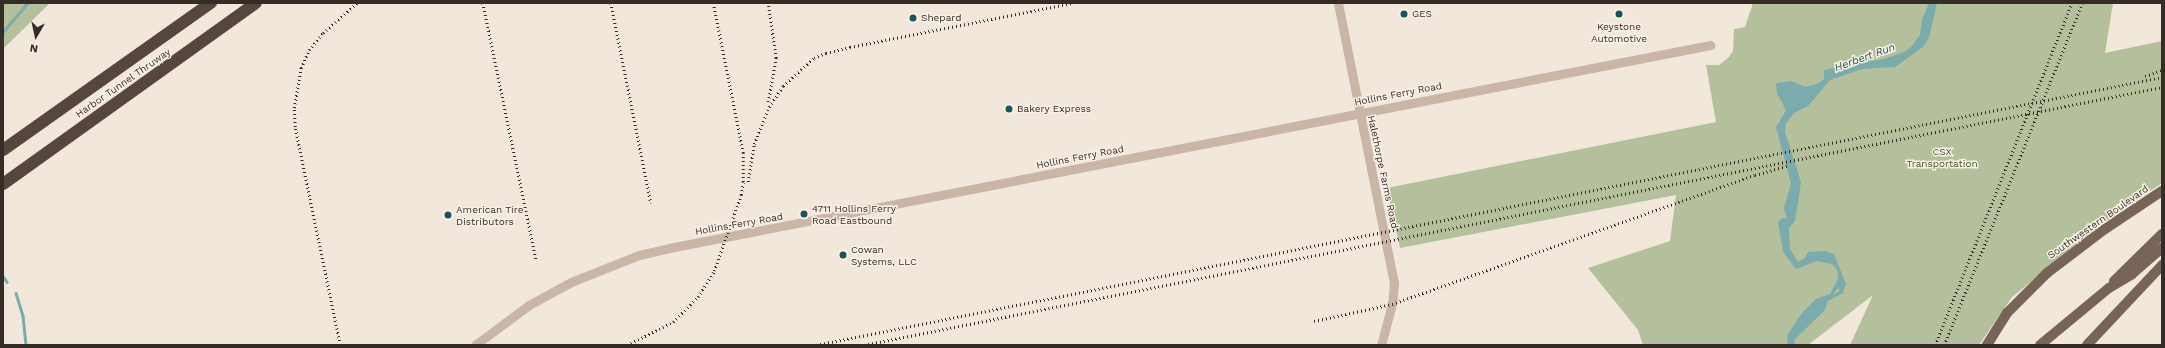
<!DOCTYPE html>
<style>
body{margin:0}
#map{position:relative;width:2165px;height:348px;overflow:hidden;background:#f1e7da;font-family:"Work Sans",sans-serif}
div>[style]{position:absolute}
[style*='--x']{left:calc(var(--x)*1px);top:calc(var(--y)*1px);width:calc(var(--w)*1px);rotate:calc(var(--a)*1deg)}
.green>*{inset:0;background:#b3c09b}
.water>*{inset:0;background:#7aacae}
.stream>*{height:2.5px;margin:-1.25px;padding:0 1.25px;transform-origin:1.25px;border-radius:1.25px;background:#7aacae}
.minor>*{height:9px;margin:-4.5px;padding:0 4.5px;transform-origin:4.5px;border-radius:4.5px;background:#c9b6a7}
.major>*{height:10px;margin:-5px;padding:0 5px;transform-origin:5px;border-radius:5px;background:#776358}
.highway>*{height:12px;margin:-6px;padding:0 6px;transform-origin:6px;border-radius:6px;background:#56463e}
.rail>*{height:2.5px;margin-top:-1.25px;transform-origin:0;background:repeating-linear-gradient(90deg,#352c27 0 1px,transparent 0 4px)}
.dots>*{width:11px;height:11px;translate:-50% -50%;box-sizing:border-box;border:2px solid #f9f1e7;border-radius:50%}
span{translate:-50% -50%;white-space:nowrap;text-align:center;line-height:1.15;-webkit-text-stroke:3px #f9f1e7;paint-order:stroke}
.poi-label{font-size:10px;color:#352c27}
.left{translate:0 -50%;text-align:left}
.street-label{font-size:10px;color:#352c27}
.park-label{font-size:10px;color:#45532b}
.water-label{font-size:11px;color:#1d5256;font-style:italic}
.frame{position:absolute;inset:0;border:4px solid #352c27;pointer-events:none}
.north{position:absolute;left:16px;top:16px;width:40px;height:40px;-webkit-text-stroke:3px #f9f1e7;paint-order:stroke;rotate:189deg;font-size:11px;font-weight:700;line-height:16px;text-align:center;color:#352c27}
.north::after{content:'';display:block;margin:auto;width:14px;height:18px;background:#352c27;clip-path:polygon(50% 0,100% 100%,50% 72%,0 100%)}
</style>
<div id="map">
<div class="green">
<div style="clip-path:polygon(3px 3px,50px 3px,3px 49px)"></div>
<div style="clip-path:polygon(1753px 3px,2113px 3px,2105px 53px,2162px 41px,2162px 183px,2111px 217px,2012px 297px,1979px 345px,1850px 345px,1873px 295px,1808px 345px,1643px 345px,1638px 330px,1588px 268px,1670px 241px,1676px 195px,1400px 248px,1387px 188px,1716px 122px,1706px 65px,1719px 65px,1729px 57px,1733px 51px,1734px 29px,1745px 27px)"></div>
</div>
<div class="water">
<div style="clip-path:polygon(1929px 3px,1937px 3px,1929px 38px,1923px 47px,1895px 67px,1862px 69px,1830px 80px,1808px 106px,1794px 113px,1786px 123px,1785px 132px,1801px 182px,1795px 221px,1789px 228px,1790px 249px,1798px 262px,1805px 258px,1808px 252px,1824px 251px,1834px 254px,1846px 284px,1842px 295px,1839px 287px,1828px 300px,1825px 310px,1795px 339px,1794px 345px,1787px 345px,1788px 334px,1802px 313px,1816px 299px,1830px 294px,1838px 279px,1837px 270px,1832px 264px,1817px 261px,1796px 269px,1783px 252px,1778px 222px,1782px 218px,1787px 219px,1784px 208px,1791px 183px,1776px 127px,1786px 110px,1777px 93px,1776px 83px,1791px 81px,1808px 88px,1815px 86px,1824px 79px,1824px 70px,1899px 56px,1919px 41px,1922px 20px)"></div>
</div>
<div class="stream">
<div style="--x:3;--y:32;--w:38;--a:-50"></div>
<div style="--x:1913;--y:46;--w:14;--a:-54"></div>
<div style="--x:1882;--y:61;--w:23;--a:-20"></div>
<div style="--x:1806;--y:88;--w:15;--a:-16"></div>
<div style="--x:3;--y:276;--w:7;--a:56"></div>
<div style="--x:16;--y:293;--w:24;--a:73"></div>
<div style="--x:23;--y:316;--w:29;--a:84"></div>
<div style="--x:1827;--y:299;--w:15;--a:-28"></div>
<div style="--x:1840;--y:292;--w:5;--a:-90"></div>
</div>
<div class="minor">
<div style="--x:1338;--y:3;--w:286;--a:78.7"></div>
<div style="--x:1394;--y:283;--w:21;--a:95"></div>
<div style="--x:1392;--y:304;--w:42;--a:105"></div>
<div style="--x:475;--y:345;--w:67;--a:-36.5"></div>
<div style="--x:529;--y:305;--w:48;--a:-28.7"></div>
<div style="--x:571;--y:282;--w:73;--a:-21.7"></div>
<div style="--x:639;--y:255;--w:31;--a:-13"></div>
<div style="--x:669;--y:248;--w:1061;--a:-11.03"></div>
</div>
<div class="major">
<div style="--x:2114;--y:281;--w:67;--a:-44.4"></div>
<div style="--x:1987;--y:345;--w:38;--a:-58"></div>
<div style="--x:2007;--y:313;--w:57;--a:-45"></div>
<div style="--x:2047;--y:273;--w:73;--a:-37.2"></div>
<div style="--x:2105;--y:229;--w:69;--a:-33.7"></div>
<div style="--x:2040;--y:345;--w:89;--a:-39.6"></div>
<div style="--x:2109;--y:288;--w:27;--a:-31"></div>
<div style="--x:2132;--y:274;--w:40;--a:-41"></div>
<div style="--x:2087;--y:345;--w:110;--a:-46.8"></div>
</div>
<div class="highway">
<div style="--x:3;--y:150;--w:255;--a:-35.3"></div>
<div style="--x:3;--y:184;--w:311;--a:-35.6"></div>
</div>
<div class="rail">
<div style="--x:483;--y:3;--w:262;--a:78.3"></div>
<div style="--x:611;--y:3;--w:204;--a:78.7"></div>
<div style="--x:2145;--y:76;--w:18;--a:-19"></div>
<div style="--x:768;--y:102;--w:45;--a:-79.7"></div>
<div style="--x:776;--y:58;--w:56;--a:-98.3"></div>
<div style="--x:748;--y:182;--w:38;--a:-81"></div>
<div style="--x:754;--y:144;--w:40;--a:-68"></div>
<div style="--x:769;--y:107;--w:25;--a:-56"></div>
<div style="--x:783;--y:86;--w:42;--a:-42.1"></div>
<div style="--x:814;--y:58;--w:13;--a:-23"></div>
<div style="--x:826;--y:53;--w:25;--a:-14"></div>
<div style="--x:850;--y:47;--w:226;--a:-11.2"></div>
<div style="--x:1314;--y:321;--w:80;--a:-12.3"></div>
<div style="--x:1392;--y:304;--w:385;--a:-19.6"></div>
<div style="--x:1755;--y:175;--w:33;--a:-16"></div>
<div style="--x:340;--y:345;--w:223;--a:-101.7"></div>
<div style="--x:295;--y:127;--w:19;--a:-93"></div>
<div style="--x:294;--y:108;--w:41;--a:-80.1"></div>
<div style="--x:301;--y:68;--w:20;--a:-66"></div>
<div style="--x:309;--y:50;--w:22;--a:-51"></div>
<div style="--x:323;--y:33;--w:45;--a:-41.4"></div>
<div style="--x:627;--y:345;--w:51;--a:-26.6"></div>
<div style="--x:673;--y:322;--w:35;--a:-45"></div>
<div style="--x:698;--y:297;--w:31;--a:-58"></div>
<div style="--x:714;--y:271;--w:81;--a:-70.4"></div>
<div style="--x:741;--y:195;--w:13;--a:-81"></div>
<div style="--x:743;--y:182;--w:29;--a:-90"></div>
<div style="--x:743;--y:153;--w:153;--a:-101.3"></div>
<div style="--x:816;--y:345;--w:1372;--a:-11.26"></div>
<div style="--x:864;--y:345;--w:1323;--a:-11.24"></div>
<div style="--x:1935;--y:345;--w:368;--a:-68.2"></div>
<div style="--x:1944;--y:345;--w:369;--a:-68"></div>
</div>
<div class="dots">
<div style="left:1404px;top:14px;background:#1d5256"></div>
<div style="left:1619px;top:14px;background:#1d5256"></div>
<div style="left:913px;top:18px;background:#1d5256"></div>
<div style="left:1009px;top:109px;background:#1d5256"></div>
<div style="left:804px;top:214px;background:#1d5256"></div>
<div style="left:448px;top:215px;background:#1d5256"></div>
<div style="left:843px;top:255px;background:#1d5256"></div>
</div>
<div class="poi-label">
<span class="left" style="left:1412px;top:14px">GES</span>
<span class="left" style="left:921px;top:18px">Shepard</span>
<span style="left:1619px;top:32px">Keystone<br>Automotive</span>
<span class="left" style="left:1017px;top:109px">Bakery Express</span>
<span class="left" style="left:812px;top:214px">4711 Hollins Ferry<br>Road Eastbound</span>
<span class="left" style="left:456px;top:215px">American Tire<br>Distributors</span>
<span class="left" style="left:851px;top:255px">Cowan<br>Systems, LLC</span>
</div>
<div class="street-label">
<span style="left:123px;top:83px;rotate:-35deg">Harbor Tunnel Thruway</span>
<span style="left:1398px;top:94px;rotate:-11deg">Hollins Ferry Road</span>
<span style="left:1080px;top:157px;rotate:-11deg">Hollins Ferry Road</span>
<span style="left:1383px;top:172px;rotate:78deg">Halethorpe Farms Road</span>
<span style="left:2098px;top:222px;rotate:-35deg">Southwestern Boulevard</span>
<span style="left:739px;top:224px;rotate:-10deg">Hollins Ferry Road</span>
</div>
<div class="park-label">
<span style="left:1942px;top:157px">CSX<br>Transportation</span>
</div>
<div class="water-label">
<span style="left:1865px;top:58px;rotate:-20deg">Herbert Run</span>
</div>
<div class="frame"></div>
<div class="north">N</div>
</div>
